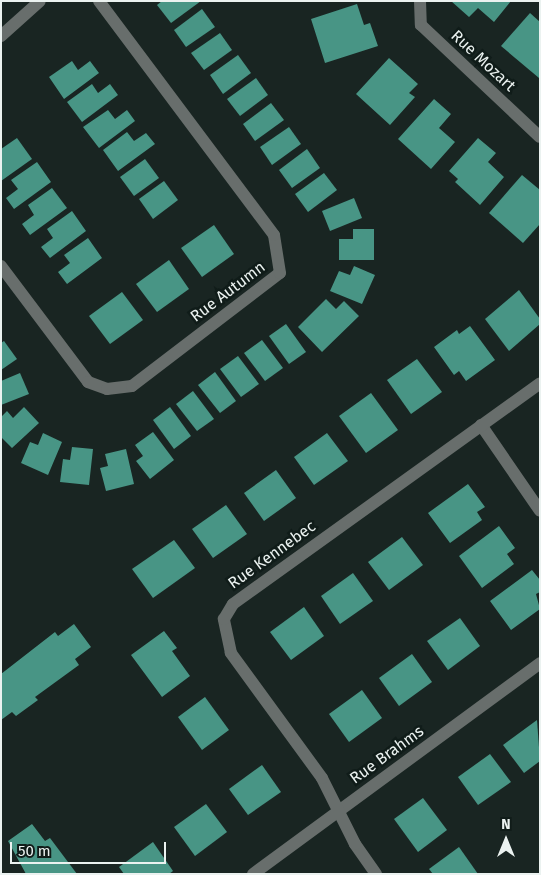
<!DOCTYPE html>
<style>
body{margin:0}
#map{position:relative;width:541px;height:875px;overflow:hidden;background:#192522;font-family:"Fira Sans",sans-serif}
div>[style]{position:absolute}
[style*='--x']{left:calc(var(--x)*1px);top:calc(var(--y)*1px);width:calc(var(--w)*1px);rotate:calc(var(--a)*1deg)}
.building>*{inset:0;background:#489585}
.minor>*{height:12px;margin:-6px;padding:0 6px;transform-origin:6px;border-radius:6px;background:#686e6c}
.tertiary>*{height:12px;margin:-6px;padding:0 6px;transform-origin:6px;border-radius:6px;background:#686e6c}
span{translate:-50% -50%;white-space:nowrap;text-align:center;line-height:1.15;-webkit-text-stroke:5px #101c19;paint-order:stroke}
.street-label{font-size:16px;color:#ebf2f0}
.frame{position:absolute;inset:0;border:2px solid #ebf2f0;pointer-events:none}
.north{position:absolute;left:481px;top:815px;width:50px;height:50px;-webkit-text-stroke:4px #101c19;paint-order:stroke;rotate:0deg;font-size:14px;font-weight:700;line-height:20px;text-align:center;color:#ebf2f0}
.north::after{content:'';display:block;margin:auto;width:18px;height:22px;background:#ebf2f0;clip-path:polygon(50% 0,100% 100%,50% 72%,0 100%)}
.scale{position:absolute;left:10px;top:842px;width:156px;height:22px;box-sizing:border-box;border:2px solid #ebf2f0;border-top:0;padding-left:6px;font-size:15px;line-height:18px;white-space:nowrap;color:#ebf2f0;-webkit-text-stroke:4px #101c19;paint-order:stroke}
</style>
<div id="map">
<div class="building">
<div style="clip-path:polygon(162px 1px,201px 1px,171px 23px,157px 5px)"></div>
<div style="clip-path:polygon(451px 1px,511px 1px,494px 22px,478px 8px,469px 17px)"></div>
<div style="clip-path:polygon(357px 4px,364px 25px,370px 23px,378px 46px,325px 63px,311px 19px)"></div>
<div style="clip-path:polygon(202px 9px,215px 27px,186px 47px,174px 30px)"></div>
<div style="clip-path:polygon(530px 13px,540px 22px,539px 78px,501px 46px)"></div>
<div style="clip-path:polygon(220px 33px,232px 50px,204px 70px,191px 53px)"></div>
<div style="clip-path:polygon(238px 55px,251px 73px,223px 94px,210px 75px)"></div>
<div style="clip-path:polygon(389px 58px,418px 84px,409px 93px,415px 97px,390px 125px,356px 94px)"></div>
<div style="clip-path:polygon(72px 61px,78px 70px,90px 61px,99px 73px,64px 99px,49px 77px)"></div>
<div style="clip-path:polygon(256px 78px,268px 95px,240px 116px,227px 99px)"></div>
<div style="clip-path:polygon(92px 84px,98px 93px,110px 84px,118px 95px,82px 122px,67px 102px)"></div>
<div style="clip-path:polygon(434px 99px,451px 114px,439px 128px,455px 142px,431px 169px,398px 139px)"></div>
<div style="clip-path:polygon(271px 103px,284px 120px,255px 141px,243px 124px)"></div>
<div style="clip-path:polygon(108px 110px,115px 119px,127px 110px,135px 121px,99px 148px,83px 127px)"></div>
<div style="clip-path:polygon(289px 127px,301px 144px,272px 165px,260px 147px)"></div>
<div style="clip-path:polygon(127px 132px,134px 141px,146px 133px,155px 144px,118px 171px,103px 150px)"></div>
<div style="clip-path:polygon(17px 138px,32px 159px,1px 181px,1px 149px)"></div>
<div style="clip-path:polygon(478px 138px,496px 153px,488px 162px,504px 177px,480px 205px,455px 182px,458px 179px,449px 171px)"></div>
<div style="clip-path:polygon(307px 149px,320px 168px,292px 188px,279px 170px)"></div>
<div style="clip-path:polygon(145px 159px,159px 178px,134px 196px,120px 177px)"></div>
<div style="clip-path:polygon(37px 162px,51px 182px,14px 209px,6px 198px,18px 189px,11px 180px)"></div>
<div style="clip-path:polygon(324px 173px,337px 190px,308px 212px,295px 194px)"></div>
<div style="clip-path:polygon(522px 175px,540px 190px,540px 224px,523px 243px,489px 213px)"></div>
<div style="clip-path:polygon(164px 181px,178px 200px,153px 219px,139px 199px)"></div>
<div style="clip-path:polygon(52px 188px,67px 208px,30px 235px,22px 224px,34px 215px,28px 205px)"></div>
<div style="clip-path:polygon(354px 198px,362px 218px,330px 231px,322px 211px)"></div>
<div style="clip-path:polygon(72px 211px,86px 231px,50px 258px,41px 247px,53px 238px,47px 229px)"></div>
<div style="clip-path:polygon(214px 225px,234px 254px,202px 277px,181px 248px)"></div>
<div style="clip-path:polygon(353px 229px,374px 229px,374px 260px,339px 260px,339px 239px,353px 239px)"></div>
<div style="clip-path:polygon(88px 238px,102px 258px,67px 284px,58px 272px,70px 263px,64px 255px)"></div>
<div style="clip-path:polygon(169px 260px,189px 289px,157px 312px,136px 284px)"></div>
<div style="clip-path:polygon(354px 266px,375px 275px,362px 304px,330px 291px,339px 271px,350px 275px)"></div>
<div style="clip-path:polygon(519px 290px,540px 319px,540px 324px,509px 351px,485px 319px)"></div>
<div style="clip-path:polygon(122px 292px,143px 320px,110px 344px,89px 316px)"></div>
<div style="clip-path:polygon(326px 299px,336px 309px,344px 301px,359px 316px,322px 352px,298px 327px)"></div>
<div style="clip-path:polygon(286px 324px,306px 352px,289px 364px,269px 336px)"></div>
<div style="clip-path:polygon(470px 326px,495px 360px,466px 381px,459px 371px,454px 375px,434px 347px,457px 330px,459px 334px)"></div>
<div style="clip-path:polygon(262px 340px,283px 368px,265px 381px,244px 353px)"></div>
<div style="clip-path:polygon(4px 341px,17px 359px,1px 370px,1px 343px)"></div>
<div style="clip-path:polygon(238px 356px,259px 384px,241px 397px,220px 369px)"></div>
<div style="clip-path:polygon(417px 359px,442px 392px,411px 414px,387px 380px)"></div>
<div style="clip-path:polygon(215px 372px,236px 401px,220px 413px,198px 385px)"></div>
<div style="clip-path:polygon(20px 373px,29px 394px,1px 405px,1px 381px)"></div>
<div style="clip-path:polygon(193px 391px,214px 419px,197px 431px,176px 404px)"></div>
<div style="clip-path:polygon(371px 393px,398px 430px,366px 453px,339px 416px)"></div>
<div style="clip-path:polygon(24px 407px,39px 423px,12px 448px,1px 437px,1px 417px,7px 411px,13px 418px)"></div>
<div style="clip-path:polygon(170px 407px,191px 436px,174px 449px,153px 420px)"></div>
<div style="clip-path:polygon(153px 432px,174px 460px,150px 479px,136px 461px,143px 456px,135px 445px)"></div>
<div style="clip-path:polygon(43px 433px,62px 442px,48px 475px,21px 463px,30px 442px,38px 445px)"></div>
<div style="clip-path:polygon(327px 433px,348px 461px,314px 485px,294px 457px)"></div>
<div style="clip-path:polygon(72px 447px,93px 449px,89px 485px,60px 482px,63px 459px,70px 460px)"></div>
<div style="clip-path:polygon(126px 449px,134px 484px,106px 491px,100px 468px,108px 466px,105px 454px)"></div>
<div style="clip-path:polygon(276px 470px,296px 498px,264px 521px,244px 493px)"></div>
<div style="clip-path:polygon(468px 484px,485px 507px,477px 512px,482px 520px,450px 543px,428px 513px)"></div>
<div style="clip-path:polygon(226px 505px,247px 534px,213px 558px,192px 529px)"></div>
<div style="clip-path:polygon(499px 526px,515px 548px,507px 554px,514px 564px,482px 588px,459px 556px)"></div>
<div style="clip-path:polygon(402px 537px,423px 565px,389px 590px,368px 562px)"></div>
<div style="clip-path:polygon(174px 540px,195px 568px,153px 598px,132px 569px)"></div>
<div style="clip-path:polygon(532px 570px,540px 580px,540px 592px,536px 594px,540px 609px,511px 630px,490px 601px)"></div>
<div style="clip-path:polygon(353px 573px,373px 601px,340px 624px,321px 596px)"></div>
<div style="clip-path:polygon(304px 607px,324px 636px,291px 660px,270px 632px)"></div>
<div style="clip-path:polygon(460px 618px,480px 646px,448px 670px,427px 641px)"></div>
<div style="clip-path:polygon(74px 624px,91px 647px,75px 659px,79px 665px,35px 697px,38px 700px,16px 716px,12px 712px,1px 720px,1px 674px,55px 632px,58px 636px)"></div>
<div style="clip-path:polygon(164px 631px,177px 648px,172px 651px,190px 676px,162px 697px,131px 655px)"></div>
<div style="clip-path:polygon(412px 654px,432px 682px,399px 706px,379px 678px)"></div>
<div style="clip-path:polygon(362px 690px,382px 718px,349px 742px,329px 714px)"></div>
<div style="clip-path:polygon(205px 697px,229px 730px,202px 750px,178px 717px)"></div>
<div style="clip-path:polygon(537px 720px,540px 761px,524px 773px,503px 745px)"></div>
<div style="clip-path:polygon(490px 754px,511px 782px,478px 805px,458px 777px)"></div>
<div style="clip-path:polygon(262px 765px,281px 792px,248px 815px,229px 789px)"></div>
<div style="clip-path:polygon(423px 798px,447px 830px,418px 852px,394px 819px)"></div>
<div style="clip-path:polygon(206px 804px,227px 832px,195px 856px,174px 827px)"></div>
<div style="clip-path:polygon(32px 824px,45px 841px,50px 838px,77px 874px,26px 874px,8px 841px)"></div>
<div style="clip-path:polygon(153px 842px,173px 871px,169px 874px,124px 874px,119px 867px)"></div>
<div style="clip-path:polygon(459px 847px,478px 874px,433px 874px,429px 869px)"></div>
</div>
<div class="minor">
<div style="--x:420;--y:1;--w:24;--a:88"></div>
<div style="--x:421;--y:25;--w:163;--a:43.3"></div>
<div style="--x:1;--y:266;--w:145;--a:53.1"></div>
<div style="--x:88;--y:382;--w:20;--a:20"></div>
<div style="--x:107;--y:389;--w:25;--a:-7"></div>
<div style="--x:132;--y:386;--w:186;--a:-37.4"></div>
<div style="--x:280;--y:273;--w:38;--a:-99"></div>
<div style="--x:274;--y:235;--w:292;--a:-126.8"></div>
<div style="--x:481;--y:425;--w:104;--a:55.5"></div>
<div style="--x:253;--y:874;--w:356;--a:-36.3"></div>
<div style="--x:376;--y:874;--w:37;--a:-125"></div>
<div style="--x:355;--y:844;--w:74;--a:-116.6"></div>
<div style="--x:322;--y:778;--w:155;--a:-126.1"></div>
<div style="--x:231;--y:653;--w:35;--a:-102"></div>
<div style="--x:224;--y:619;--w:17;--a:-59"></div>
<div style="--x:233;--y:604;--w:378;--a:-35.7"></div>
</div>
<div class="tertiary">
<div style="--x:1;--y:36;--w:52;--a:-41.9"></div>
</div>
<div class="street-label">
<span style="left:483px;top:61px;rotate:43deg">Rue Mozart</span>
<span style="left:228px;top:292px;rotate:-37deg">Rue Autumn</span>
<span style="left:272px;top:555px;rotate:-36deg">Rue Kennebec</span>
<span style="left:387px;top:755px;rotate:-36deg">Rue Brahms</span>
</div>
<div class="frame"></div>
<div class="north">N</div>
<div class="scale">50 m</div>
</div>
